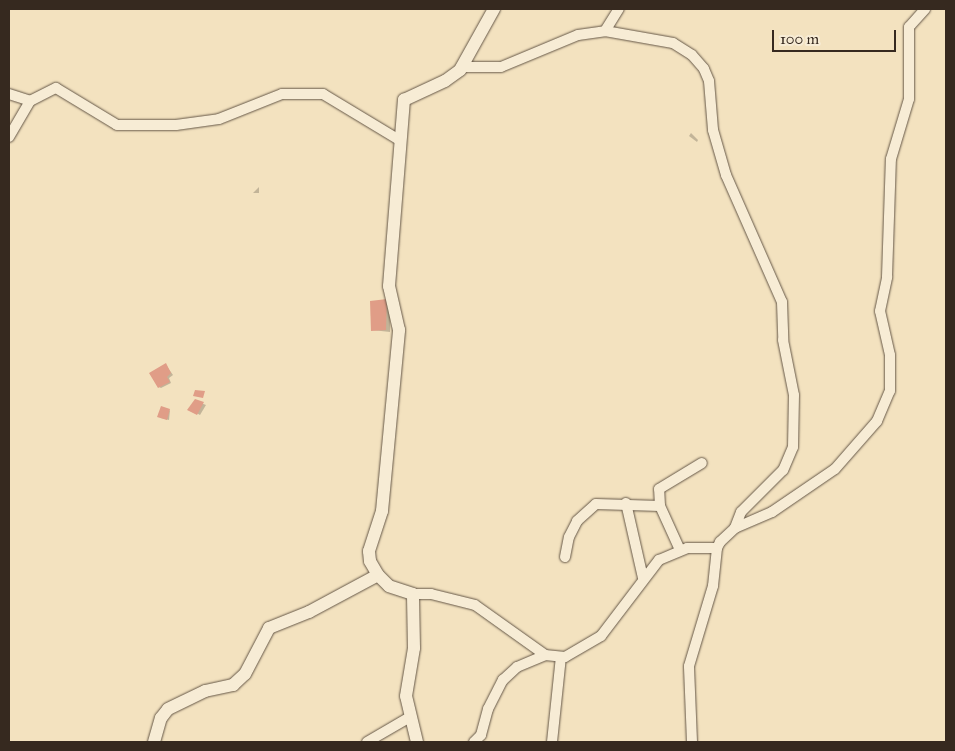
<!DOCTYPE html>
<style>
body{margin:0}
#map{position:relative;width:955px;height:751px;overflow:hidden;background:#f3e2bf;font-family:"IM FELL Great Primer",serif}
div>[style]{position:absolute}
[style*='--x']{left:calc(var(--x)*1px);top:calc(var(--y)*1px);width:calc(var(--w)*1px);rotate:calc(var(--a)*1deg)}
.shadow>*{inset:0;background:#0003}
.building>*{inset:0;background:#e09d87}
.roads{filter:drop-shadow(0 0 1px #655747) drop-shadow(0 0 1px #655747)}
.minor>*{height:10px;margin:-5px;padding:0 5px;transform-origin:5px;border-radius:5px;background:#f7ecd5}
.tertiary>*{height:12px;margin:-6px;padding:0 6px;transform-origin:6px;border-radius:6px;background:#f7ecd5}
span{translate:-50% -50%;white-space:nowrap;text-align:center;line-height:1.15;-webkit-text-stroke:4px #f7ecd5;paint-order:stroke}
.frame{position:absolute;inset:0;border:10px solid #36291f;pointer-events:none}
.scale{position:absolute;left:772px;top:30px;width:124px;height:22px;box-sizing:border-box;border:2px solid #36291f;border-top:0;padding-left:6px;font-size:15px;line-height:18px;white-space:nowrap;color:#36291f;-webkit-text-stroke:4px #f7ecd5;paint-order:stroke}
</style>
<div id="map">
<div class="shadow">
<div style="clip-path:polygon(691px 133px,698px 140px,697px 142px,689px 136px)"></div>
<div style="clip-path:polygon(259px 187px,259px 193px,253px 193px)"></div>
<div style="clip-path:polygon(372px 302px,390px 302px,390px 332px,372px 330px)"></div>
<div style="clip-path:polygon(166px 365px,173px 375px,169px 378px,171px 383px,161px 388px,159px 387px)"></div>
<div style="clip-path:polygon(196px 401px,206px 405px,200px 415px,189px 409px)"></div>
<div style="clip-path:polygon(170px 410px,169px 420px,161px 418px)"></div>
</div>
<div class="building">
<div style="clip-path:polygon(387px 299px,386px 330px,371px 331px,370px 301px)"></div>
<div style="clip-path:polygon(166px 363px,171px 373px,167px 377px,170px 382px,158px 388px,149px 373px)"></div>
<div style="clip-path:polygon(195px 390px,205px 391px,203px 398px,193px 396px)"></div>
<div style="clip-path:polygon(195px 399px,204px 402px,197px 415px,187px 410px)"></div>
<div style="clip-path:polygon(161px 406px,170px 409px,167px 420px,157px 417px)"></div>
</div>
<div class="roads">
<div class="minor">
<div style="--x:605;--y:31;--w:69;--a:10"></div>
<div style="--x:673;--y:43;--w:22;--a:32"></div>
<div style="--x:692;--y:55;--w:18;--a:49"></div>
<div style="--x:704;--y:69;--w:13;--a:67"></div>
<div style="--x:709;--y:81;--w:49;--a:85.3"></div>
<div style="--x:713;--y:130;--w:47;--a:73.9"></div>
<div style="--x:726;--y:175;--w:139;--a:66.2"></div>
<div style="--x:782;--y:302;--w:38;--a:88"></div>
<div style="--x:783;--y:340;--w:56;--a:78.7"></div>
<div style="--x:794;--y:395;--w:52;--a:91.1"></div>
<div style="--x:793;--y:447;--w:25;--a:113"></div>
<div style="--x:783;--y:470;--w:59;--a:135"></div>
<div style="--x:741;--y:512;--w:17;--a:111"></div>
<div style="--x:461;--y:67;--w:40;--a:0"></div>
<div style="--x:501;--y:67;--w:83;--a:-22.6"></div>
<div style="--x:578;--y:35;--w:27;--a:-8"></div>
<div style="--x:605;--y:31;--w:26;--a:-58"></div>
<div style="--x:9;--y:94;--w:22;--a:18"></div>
<div style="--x:9;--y:137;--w:42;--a:-59.7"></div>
<div style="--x:30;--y:101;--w:29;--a:-27"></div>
<div style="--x:56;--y:88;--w:71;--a:31.2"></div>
<div style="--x:117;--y:125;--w:59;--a:0"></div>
<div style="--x:176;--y:125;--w:43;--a:-7.9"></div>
<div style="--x:219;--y:119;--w:68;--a:-21.6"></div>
<div style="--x:282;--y:94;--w:41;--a:0"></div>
<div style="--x:323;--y:94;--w:91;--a:31.1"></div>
<div style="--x:626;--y:503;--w:77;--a:77.2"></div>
<div style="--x:680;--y:550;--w:48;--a:-114.4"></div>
<div style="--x:660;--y:506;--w:17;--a:-93"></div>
<div style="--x:659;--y:489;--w:50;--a:-31.2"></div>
<div style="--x:565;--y:557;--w:20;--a:-79"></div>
<div style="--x:569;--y:537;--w:18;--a:-63"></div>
<div style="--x:577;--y:521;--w:25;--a:-42"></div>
<div style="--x:596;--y:504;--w:64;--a:1.8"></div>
<div style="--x:413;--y:594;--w:18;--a:0"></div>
<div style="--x:431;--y:594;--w:45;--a:14"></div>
<div style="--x:475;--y:605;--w:86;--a:35.5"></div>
<div style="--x:545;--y:655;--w:20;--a:6"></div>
<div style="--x:565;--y:657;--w:42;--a:-30.3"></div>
<div style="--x:601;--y:636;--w:96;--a:-52.7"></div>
<div style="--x:659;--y:560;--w:30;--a:-23"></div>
<div style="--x:687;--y:548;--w:30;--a:0"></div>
<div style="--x:367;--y:742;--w:50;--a:-30.2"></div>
<div style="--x:474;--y:742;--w:10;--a:-45"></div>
<div style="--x:481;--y:735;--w:27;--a:-75"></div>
<div style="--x:488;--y:709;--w:33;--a:-63"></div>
<div style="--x:503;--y:680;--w:19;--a:-43"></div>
<div style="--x:517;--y:667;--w:30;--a:-23"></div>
<div style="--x:552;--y:742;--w:85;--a:-84"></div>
<div style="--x:692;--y:742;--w:76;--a:-92.3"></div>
<div style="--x:689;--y:666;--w:84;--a:-73.3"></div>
<div style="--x:713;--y:586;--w:38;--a:-84"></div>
<div style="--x:717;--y:548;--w:7;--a:-63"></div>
<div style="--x:720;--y:542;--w:21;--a:-43"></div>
<div style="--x:735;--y:528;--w:40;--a:-23.4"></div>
<div style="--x:772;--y:512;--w:76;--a:-34.3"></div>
<div style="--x:835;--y:469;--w:64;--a:-48.8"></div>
<div style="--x:877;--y:421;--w:33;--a:-67"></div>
<div style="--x:890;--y:391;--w:36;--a:-90"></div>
<div style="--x:890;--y:355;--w:45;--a:-102.8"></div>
<div style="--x:880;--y:311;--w:35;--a:-78"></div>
<div style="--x:887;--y:277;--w:118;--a:-88.1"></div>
<div style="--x:891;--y:159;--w:63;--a:-73.3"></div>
<div style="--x:909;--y:99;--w:72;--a:-90"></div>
<div style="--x:909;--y:27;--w:24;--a:-48"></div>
</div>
<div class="tertiary">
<div style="--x:154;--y:742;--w:25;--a:-74"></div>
<div style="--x:161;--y:718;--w:11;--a:-52"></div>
<div style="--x:168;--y:709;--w:41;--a:-25.9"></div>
<div style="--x:205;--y:691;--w:29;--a:-12"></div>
<div style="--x:233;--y:685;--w:16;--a:-43"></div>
<div style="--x:245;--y:674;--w:52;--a:-62.4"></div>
<div style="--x:269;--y:628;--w:43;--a:-21.8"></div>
<div style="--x:309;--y:612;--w:78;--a:-28.2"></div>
<div style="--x:417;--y:742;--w:47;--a:-103.4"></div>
<div style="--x:406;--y:696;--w:49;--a:-80.5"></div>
<div style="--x:414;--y:648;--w:54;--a:-91.1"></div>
<div style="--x:413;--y:594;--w:25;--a:-162"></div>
<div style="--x:389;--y:586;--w:16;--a:-135"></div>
<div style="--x:378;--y:575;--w:16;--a:-120"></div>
<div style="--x:370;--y:561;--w:10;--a:-96"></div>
<div style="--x:369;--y:551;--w:42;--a:-72"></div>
<div style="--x:382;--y:511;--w:182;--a:-84.6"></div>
<div style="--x:399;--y:330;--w:45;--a:-102.8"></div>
<div style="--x:389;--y:286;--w:187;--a:-85.4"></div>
<div style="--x:404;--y:100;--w:45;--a:-24.9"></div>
<div style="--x:445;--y:81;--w:19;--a:-36"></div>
<div style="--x:460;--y:70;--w:70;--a:-60.9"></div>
</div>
</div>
<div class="frame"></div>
<div class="scale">100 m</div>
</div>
